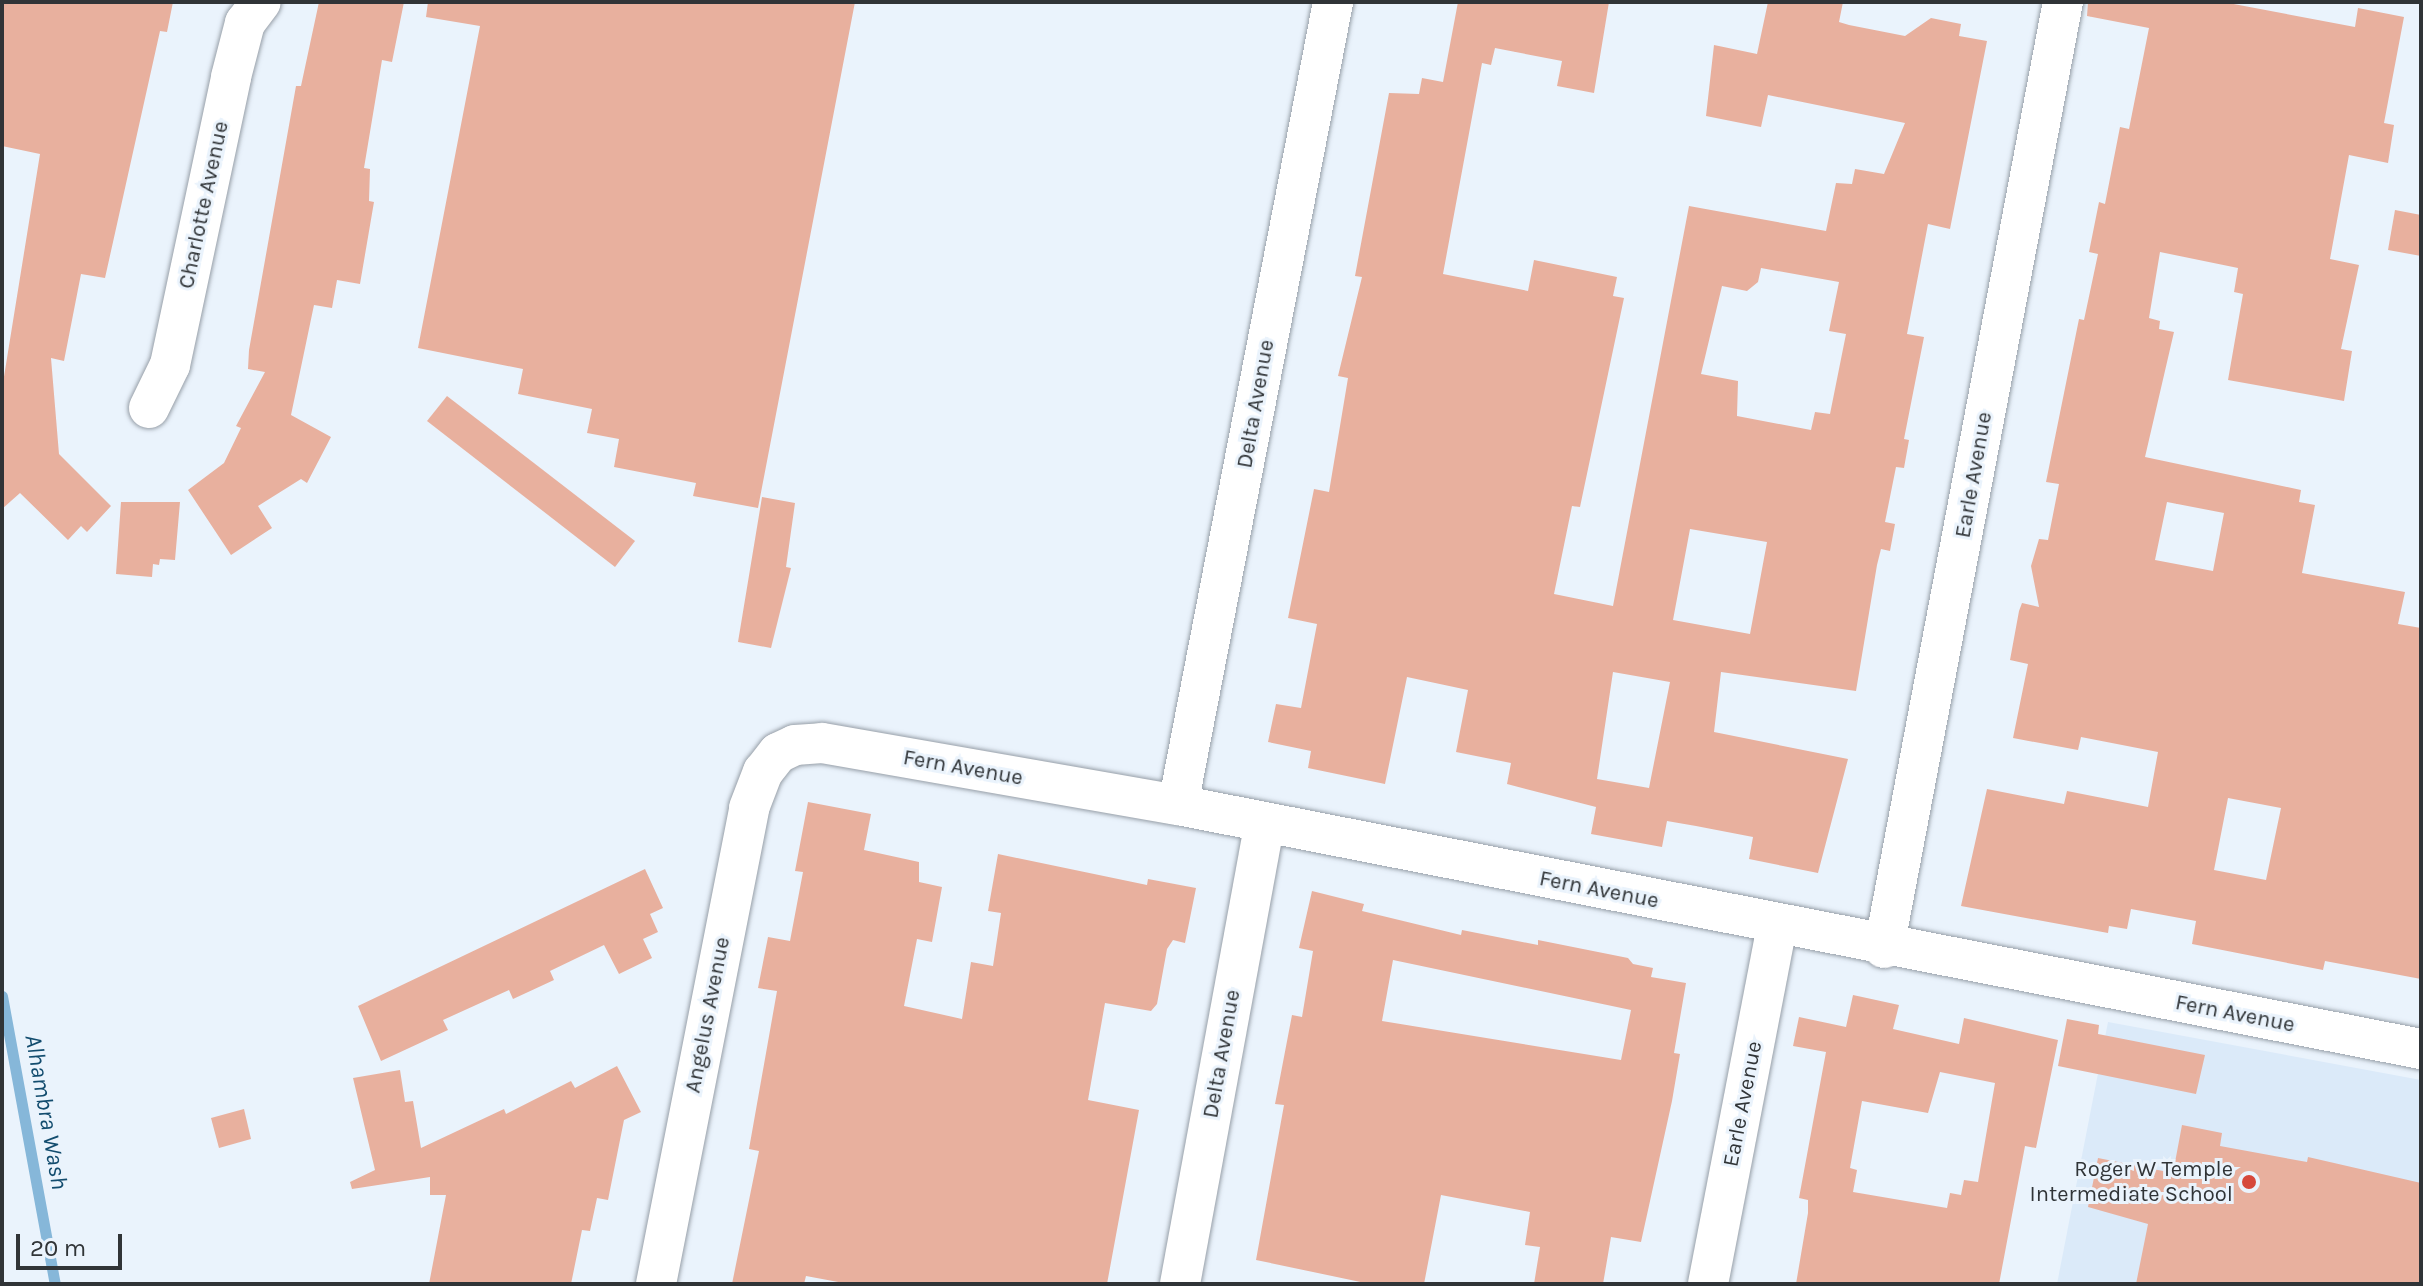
<!DOCTYPE html>
<style>
body{margin:0}
#map{position:relative;width:2423px;height:1286px;overflow:hidden;background:#eaf3fc;font-family:Karla,sans-serif}
div>[style]{position:absolute}
[style*='--x']{left:calc(var(--x)*1px);top:calc(var(--y)*1px);width:calc(var(--w)*1px);rotate:calc(var(--a)*1deg)}
.built>*{inset:0;background:#dbeaf9}
.stream>*{height:11px;margin:-5.5px;padding:0 5.5px;transform-origin:5.5px;border-radius:5.5px;background:#86b7d9}
.building>*{inset:0;background:#e8b09e}
.roads{filter:drop-shadow(0 0 2px #979fa8) drop-shadow(0 0 2px #979fa8)}
.minor>*{height:40px;margin:-20px;padding:0 20px;transform-origin:20px;border-radius:20px;background:#fff}
.dots>*{width:22px;height:22px;translate:-50% -50%;box-sizing:border-box;border:4px solid #eaf3fc;border-radius:50%}
span{translate:-50% -50%;white-space:nowrap;text-align:center;line-height:1.15;-webkit-text-stroke:6px #eaf3fc;paint-order:stroke}
.street-label{font-size:22px;color:#303437}
.poi-label{font-size:22px;color:#303437}
.right{translate:-100% -50%;text-align:right}
.water-label{font-size:24px;color:#124c6e;font-style:italic}
.frame{position:absolute;inset:0;border:4px solid #303437;pointer-events:none}
.scale{position:absolute;left:16px;top:1234px;width:106px;height:36px;box-sizing:border-box;border:4px solid #303437;border-top:0;padding-left:10px;font-size:24px;line-height:28px;white-space:nowrap;color:#303437;-webkit-text-stroke:6px #eaf3fc;paint-order:stroke}
</style>
<div id="map">
<div class="built">
<div style="clip-path:polygon(2108px 1022px,2421px 1080px,2421px 1284px,2057px 1284px)"></div>
</div>
<div class="stream">
<div style="--x:2;--y:996;--w:293;--a:79.6"></div>
</div>
<div class="building">
<div style="clip-path:polygon(2px 2px,173px 2px,167px 32px,160px 31px,105px 278px,81px 274px,64px 361px,51px 358px,59px 454px,111px 506px,87px 532px,81px 526px,68px 540px,20px 493px,2px 509px,2px 389px,40px 154px,2px 146px)"></div>
<div style="clip-path:polygon(319px 2px,404px 2px,392px 62px,382px 60px,364px 168px,370px 169px,369px 201px,374px 202px,360px 284px,337px 280px,332px 308px,314px 305px,291px 415px,331px 437px,307px 483px,301px 479px,258px 506px,272px 528px,231px 555px,188px 490px,224px 463px,241px 428px,236px 426px,265px 372px,248px 369px,249px 350px,296px 86px,301px 86px)"></div>
<div style="clip-path:polygon(428px 2px,855px 2px,758px 508px,693px 496px,696px 483px,614px 467px,619px 439px,587px 433px,592px 409px,518px 394px,523px 369px,418px 348px,480px 26px,426px 17px)"></div>
<div style="clip-path:polygon(evenodd,1458px 2px,1609px 2px,1594px 93px,1557px 86px,1562px 61px,1495px 48px,1491px 65px,1482px 63px,1443px 274px,1528px 291px,1534px 260px,1617px 277px,1613px 296px,1624px 298px,1580px 507px,1572px 506px,1554px 594px,1613px 606px,1689px 206px,1826px 231px,1836px 183px,1852px 184px,1855px 169px,1884px 174px,1905px 123px,1768px 95px,1761px 127px,1706px 116px,1714px 45px,1757px 54px,1768px 2px,1843px 2px,1839px 22px,1849px 25px,1905px 36px,1931px 18px,1961px 24px,1959px 36px,1987px 41px,1950px 229px,1928px 224px,1907px 334px,1924px 337px,1904px 439px,1909px 440px,1904px 468px,1896px 467px,1885px 522px,1895px 524px,1890px 551px,1881px 549px,1877px 565px,1856px 691px,1721px 672px,1714px 732px,1848px 759px,1818px 873px,1749px 859px,1753px 837px,1696px 826px,1667px 821px,1662px 847px,1591px 834px,1596px 807px,1507px 784px,1511px 763px,1456px 752px,1468px 690px,1407px 677px,1385px 784px,1308px 768px,1311px 751px,1268px 742px,1276px 704px,1301px 708px,1317px 624px,1288px 618px,1314px 489px,1329px 492px,1348px 378px,1338px 376px,1362px 277px,1355px 276px,1389px 93px,1419px 94px,1422px 78px,1443px 82px,1458px 2px,1761px 268px,1839px 282px,1829px 331px,1846px 334px,1830px 414px,1815px 412px,1811px 430px,1737px 416px,1738px 381px,1701px 374px,1722px 286px,1747px 291px,1758px 282px,1761px 268px,1458px 2px,1690px 529px,1767px 542px,1750px 634px,1673px 620px,1690px 529px,1458px 2px,1613px 672px,1670px 682px,1649px 788px,1597px 779px,1613px 672px)"></div>
<div style="clip-path:polygon(evenodd,2088px 2px,2223px 2px,2355px 27px,2358px 8px,2404px 17px,2384px 123px,2394px 125px,2388px 163px,2349px 155px,2330px 259px,2359px 265px,2341px 349px,2352px 351px,2344px 401px,2228px 380px,2243px 294px,2234px 292px,2238px 268px,2160px 252px,2149px 318px,2160px 321px,2159px 329px,2174px 332px,2145px 457px,2301px 490px,2299px 502px,2315px 505px,2302px 573px,2405px 592px,2398px 624px,2421px 628px,2421px 979px,2325px 961px,2323px 970px,2192px 944px,2196px 921px,2131px 909px,2127px 929px,2109px 926px,2108px 933px,1961px 906px,1987px 789px,2064px 804px,2067px 791px,2148px 807px,2158px 752px,2081px 737px,2078px 750px,2013px 738px,2028px 664px,2010px 660px,2019px 611px,2022px 603px,2039px 607px,2031px 566px,2039px 539px,2048px 540px,2059px 484px,2046px 482px,2079px 319px,2084px 320px,2098px 254px,2089px 252px,2099px 202px,2105px 204px,2120px 127px,2129px 129px,2149px 28px,2087px 16px,2088px 2px,2167px 502px,2224px 513px,2213px 571px,2155px 560px,2167px 502px,2088px 2px,2228px 798px,2281px 808px,2266px 880px,2214px 870px,2228px 798px)"></div>
<div style="clip-path:polygon(2395px 210px,2421px 215px,2421px 256px,2388px 250px)"></div>
<div style="clip-path:polygon(447px 396px,635px 541px,615px 567px,427px 421px)"></div>
<div style="clip-path:polygon(762px 497px,795px 503px,786px 567px,791px 568px,771px 648px,738px 642px)"></div>
<div style="clip-path:polygon(121px 502px,180px 502px,175px 560px,160px 559px,159px 565px,153px 564px,152px 577px,116px 574px)"></div>
<div style="clip-path:polygon(808px 802px,871px 814px,864px 850px,919px 862px,919px 882px,942px 887px,932px 942px,917px 939px,904px 1006px,962px 1019px,971px 962px,993px 966px,1001px 913px,988px 911px,998px 854px,1147px 885px,1148px 879px,1196px 888px,1185px 943px,1173px 940px,1167px 949px,1157px 1004px,1151px 1011px,1105px 1003px,1088px 1100px,1139px 1110px,1107px 1284px,849px 1284px,806px 1276px,804px 1284px,732px 1284px,759px 1151px,749px 1149px,777px 991px,758px 988px,768px 937px,790px 941px,803px 872px,795px 871px)"></div>
<div style="clip-path:polygon(645px 869px,663px 908px,650px 914px,658px 932px,643px 939px,652px 958px,619px 974px,604px 945px,550px 971px,554px 980px,513px 999px,509px 990px,443px 1020px,448px 1030px,381px 1061px,358px 1006px)"></div>
<div style="clip-path:polygon(evenodd,1312px 891px,1364px 904px,1362px 911px,1461px 935px,1462px 930px,1538px 945px,1538px 940px,1628px 958px,1633px 964px,1653px 968px,1651px 977px,1686px 983px,1674px 1053px,1680px 1054px,1672px 1101px,1641px 1242px,1611px 1237px,1603px 1284px,1534px 1284px,1540px 1247px,1525px 1245px,1530px 1212px,1441px 1195px,1424px 1284px,1370px 1284px,1256px 1260px,1284px 1105px,1275px 1104px,1292px 1015px,1302px 1017px,1313px 951px,1299px 948px,1312px 891px,1393px 960px,1631px 1010px,1621px 1060px,1382px 1021px,1393px 960px)"></div>
<div style="clip-path:polygon(evenodd,1853px 995px,1899px 1005px,1893px 1029px,1959px 1044px,1964px 1018px,2058px 1040px,2036px 1148px,2025px 1146px,1999px 1284px,1796px 1284px,1808px 1213px,1808px 1200px,1799px 1198px,1826px 1052px,1793px 1046px,1799px 1017px,1846px 1027px,1853px 995px,1940px 1072px,1995px 1083px,1978px 1182px,1964px 1180px,1961px 1195px,1950px 1193px,1947px 1208px,1853px 1192px,1857px 1170px,1850px 1168px,1862px 1101px,1928px 1113px,1940px 1072px)"></div>
<div style="clip-path:polygon(2067px 1019px,2099px 1025px,2098px 1034px,2205px 1055px,2196px 1094px,2058px 1066px)"></div>
<div style="clip-path:polygon(617px 1066px,641px 1112px,624px 1120px,608px 1200px,597px 1198px,590px 1231px,582px 1230px,571px 1284px,429px 1284px,446px 1195px,430px 1195px,430px 1177px,352px 1189px,350px 1182px,375px 1170px,353px 1078px,400px 1070px,405px 1102px,413px 1101px,421px 1148px,504px 1109px,506px 1114px,571px 1081px,575px 1088px)"></div>
<div style="clip-path:polygon(244px 1109px,251px 1139px,219px 1148px,211px 1118px)"></div>
<div style="clip-path:polygon(2182px 1125px,2222px 1133px,2220px 1146px,2307px 1162px,2308px 1157px,2421px 1183px,2421px 1284px,2136px 1284px,2148px 1224px,2088px 1207px,2098px 1158px,2173px 1173px)"></div>
</div>
<div class="roads">
<div class="minor">
<div style="--x:149;--y:408;--w:48;--a:-64"></div>
<div style="--x:170;--y:365;--w:294;--a:-78"></div>
<div style="--x:231;--y:77;--w:56;--a:-75.5"></div>
<div style="--x:245;--y:23;--w:26;--a:-53"></div>
<div style="--x:1178;--y:805;--w:818;--a:-79.07"></div>
<div style="--x:1884;--y:948;--w:963;--a:-79.29"></div>
<div style="--x:656;--y:1284;--w:485;--a:-78.9"></div>
<div style="--x:749;--y:808;--w:39;--a:-69"></div>
<div style="--x:763;--y:772;--w:24;--a:-52"></div>
<div style="--x:778;--y:753;--w:19;--a:-25"></div>
<div style="--x:795;--y:745;--w:27;--a:-4"></div>
<div style="--x:822;--y:743;--w:361;--a:9.9"></div>
<div style="--x:1178;--y:805;--w:1267;--a:11.11"></div>
<div style="--x:1180;--y:1284;--w:469;--a:-79.6"></div>
<div style="--x:1708;--y:1284;--w:366;--a:-79.1"></div>
</div>
</div>
<div class="dots">
<div style="left:2249px;top:1182px;background:#d6483b"></div>
</div>
<div class="street-label">
<span style="left:204px;top:205px;rotate:-78deg">Charlotte Avenue</span>
<span style="left:1256px;top:404px;rotate:-80deg">Delta Avenue</span>
<span style="left:1974px;top:475px;rotate:-80deg">Earle Avenue</span>
<span style="left:963px;top:768px;rotate:10deg">Fern Avenue</span>
<span style="left:1599px;top:890px;rotate:11deg">Fern Avenue</span>
<span style="left:2235px;top:1014px;rotate:11deg">Fern Avenue</span>
<span style="left:708px;top:1015px;rotate:-79deg">Angelus Avenue</span>
<span style="left:1222px;top:1054px;rotate:-80deg">Delta Avenue</span>
<span style="left:1743px;top:1104px;rotate:-79deg">Earle Avenue</span>
</div>
<div class="poi-label">
<span class="right" style="left:2233px;top:1182px">Roger W Temple<br>Intermediate School</span>
</div>
<div class="water-label">
<span style="left:46px;top:1112px;rotate:80deg">Alhambra Wash</span>
</div>
<div class="frame"></div>
<div class="scale">20 m</div>
</div>
